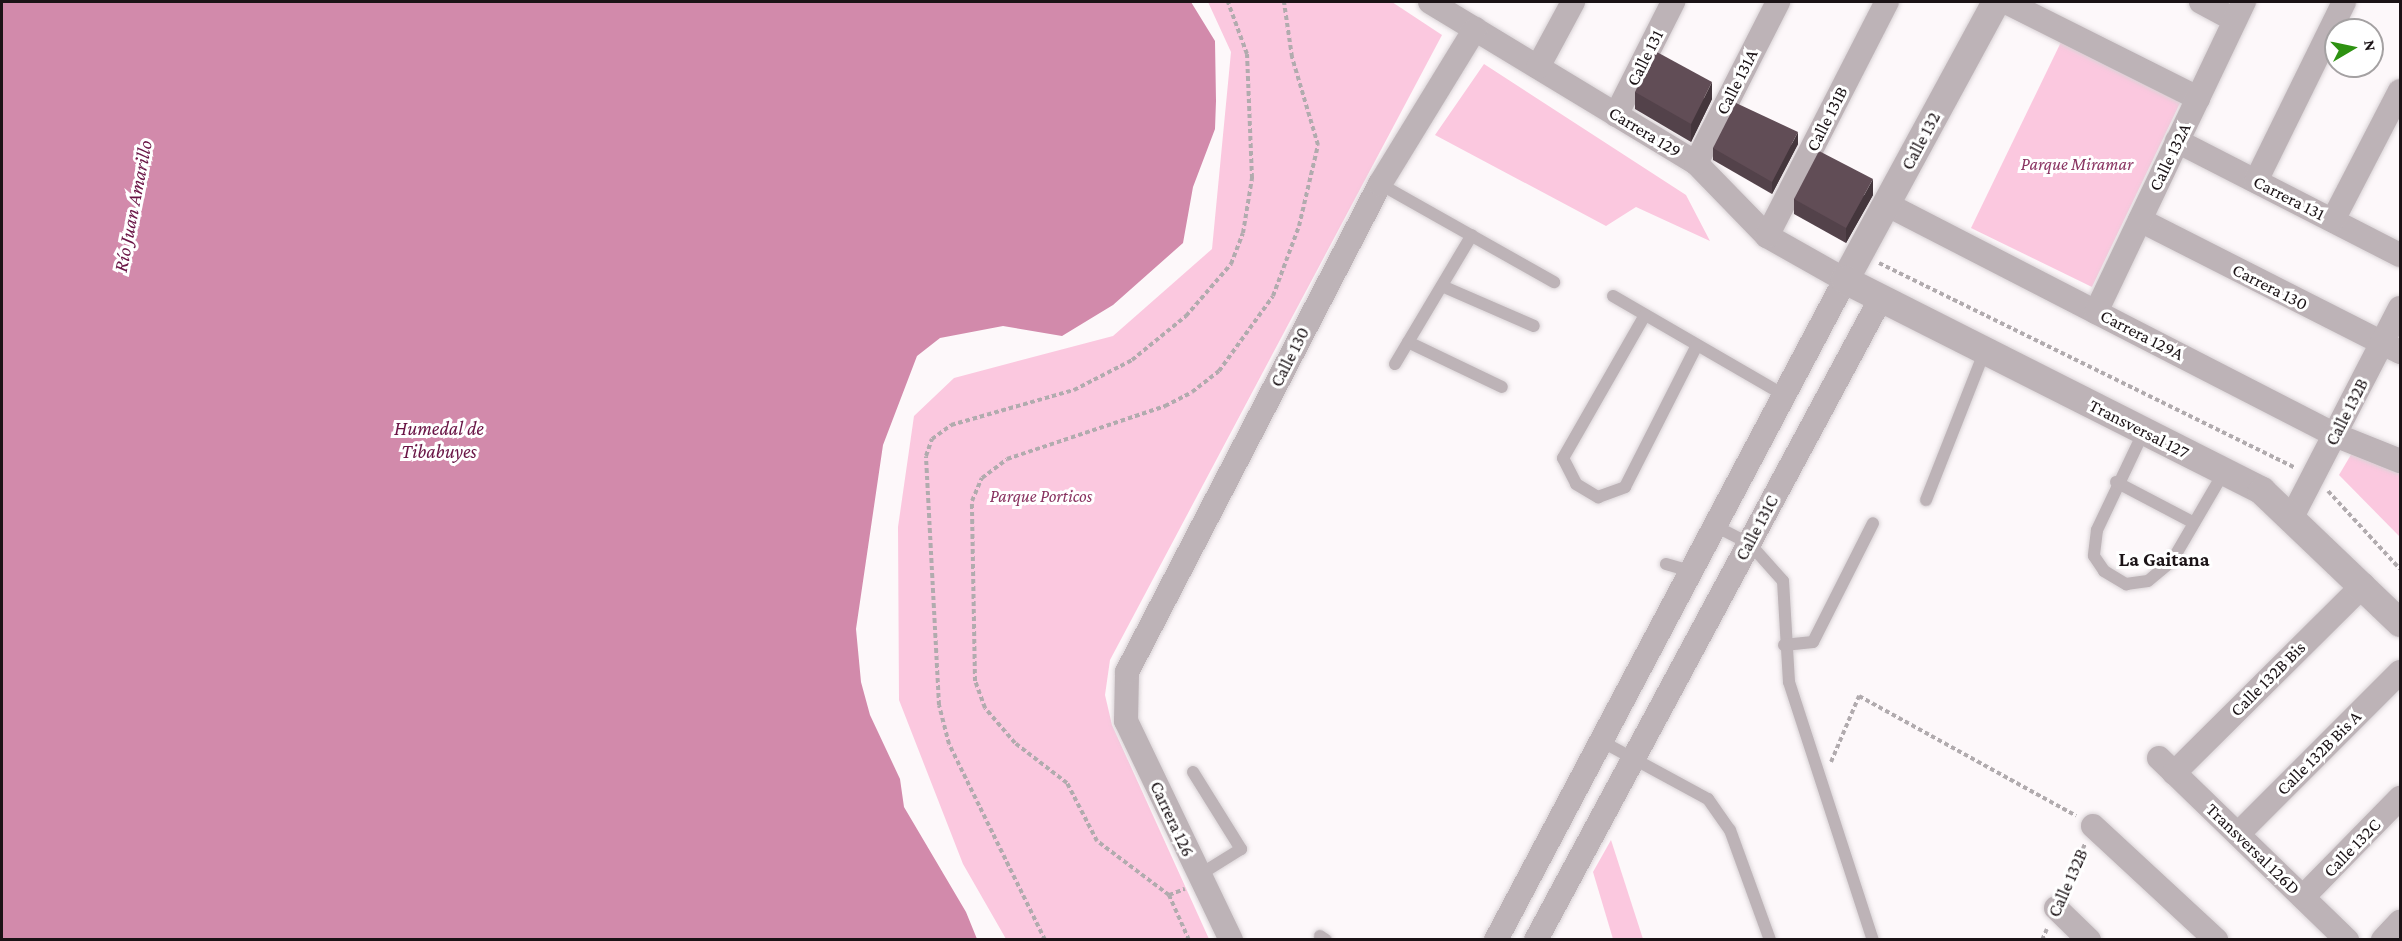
<!DOCTYPE html>
<meta charset="utf-8">
<style>
body{margin:0}
#map{position:relative;width:2402px;height:941px;overflow:hidden;background:#fdf8fa;font-family:"Crimson Pro",serif}
div>[style]{position:absolute}
[style*='--x']{left:calc(var(--x)*1px);top:calc(var(--y)*1px);width:calc(var(--w)*1px);rotate:calc(var(--a)*1deg)}
.green>*{inset:0;background:#fbc8df}
.water>*{inset:0;background:#d28aab}
.path>*{height:4px;margin-top:-2px;transform-origin:0;background:repeating-linear-gradient(90deg,#b1abae 0 4.5px,transparent 0 7.5px)}
.roads{filter:drop-shadow(0 0 2px #d9d3d6) drop-shadow(0 0 2px #d9d3d6)}
.service>*{height:12px;margin:-6px;padding:0 6px;transform-origin:6px;border-radius:6px;background:#bdb3b7}
.minor>*{height:24px;margin:-12px;padding:0 12px;transform-origin:12px;border-radius:12px;background:#bdb3b7}
.tertiary>*{height:28px;margin:-14px;padding:0 14px;transform-origin:14px;border-radius:14px;background:#bdb3b7}
.wall>*{inset:0;background:#53424a}
.shaded-wall>*{inset:0;background:#44363c}
.building>*{inset:0;background:#614d56}
span{translate:-50% -50%;white-space:nowrap;text-align:center;line-height:1.15;-webkit-text-stroke:6px #fff;paint-order:stroke}
.street-label{font-size:18px;color:#1b1316}
.park-label{font-size:18px;color:#893361;font-style:italic}
.water-label{font-size:20px;color:#691445;font-style:italic}
.neighbourhood-label{font-size:20px;color:#1b1316;font-weight:700}
.frame{position:absolute;inset:0;border:3px solid #1b1316;pointer-events:none}
.north{position:absolute;left:2324px;top:18px;width:60px;height:60px;box-sizing:border-box;background:#fff;border:2px solid #a4a1a2;border-radius:50%;rotate:81deg;font-size:16px;font-weight:700;line-height:24px;text-align:center;color:#1b1316}
.north::after{content:'';display:block;margin:auto;width:21px;height:27px;background:#2e9212;clip-path:polygon(50% 0,100% 100%,50% 72%,0 100%)}
</style>
<div id="map">
<div class="green">
<div style="clip-path:polygon(1208px 2px,1392px 2px,1442px 35px,1110px 660px,1105px 695px,1112px 725px,1209px 939px,1006px 939px,963px 864px,899px 700px,898px 527px,914px 416px,954px 378px,1113px 336px,1212px 249px,1231px 52px)"></div>
<div style="clip-path:polygon(2062px 40px,2182px 99px,2092px 287px,1971px 228px)"></div>
<div style="clip-path:polygon(1484px 64px,1686px 195px,1710px 241px,1636px 207px,1606px 226px,1435px 135px)"></div>
<div style="clip-path:polygon(2352px 453px,2400px 473px,2400px 537px,2339px 475px)"></div>
<div style="clip-path:polygon(1611px 840px,1643px 939px,1613px 939px,1593px 872px)"></div>
</div>
<div class="water">
<div style="clip-path:polygon(2px 2px,1191px 2px,1215px 41px,1216px 101px,1215px 129px,1193px 187px,1183px 243px,1113px 305px,1062px 336px,1003px 326px,940px 338px,917px 356px,883px 445px,856px 629px,861px 682px,870px 715px,900px 779px,904px 807px,966px 912px,977px 939px,2px 939px)"></div>
</div>
<div class="path">
<div style="--x:1879;--y:263;--w:464;--a:26.2"></div>
<div style="--x:2328;--y:491;--w:106;--a:47.3"></div>
<div style="--x:1831;--y:762;--w:72;--a:-67"></div>
<div style="--x:1859;--y:696;--w:248;--a:28.9"></div>
<div style="--x:2064;--y:890;--w:51;--a:-65.5"></div>
<div style="--x:1169;--y:895;--w:17;--a:-21"></div>
<div style="--x:1045;--y:940;--w:218;--a:-116.1"></div>
<div style="--x:949;--y:744;--w:40;--a:-104.4"></div>
<div style="--x:939;--y:705;--w:249;--a:-93"></div>
<div style="--x:926;--y:456;--w:18;--a:-71"></div>
<div style="--x:932;--y:439;--w:24;--a:-36"></div>
<div style="--x:951;--y:425;--w:128;--a:-15.9"></div>
<div style="--x:1074;--y:390;--w:65;--a:-27.3"></div>
<div style="--x:1132;--y:360;--w:70;--a:-39.2"></div>
<div style="--x:1186;--y:316;--w:69;--a:-49.1"></div>
<div style="--x:1231;--y:264;--w:33;--a:-69"></div>
<div style="--x:1243;--y:233;--w:56;--a:-80.7"></div>
<div style="--x:1252;--y:178;--w:124;--a:-92.3"></div>
<div style="--x:1247;--y:54;--w:55;--a:-110.1"></div>
<div style="--x:1189;--y:940;--w:49;--a:-114"></div>
<div style="--x:1169;--y:895;--w:90;--a:-143.1"></div>
<div style="--x:1097;--y:841;--w:65;--a:-117.3"></div>
<div style="--x:1067;--y:783;--w:66;--a:-142.4"></div>
<div style="--x:1015;--y:743;--w:46;--a:-130.6"></div>
<div style="--x:985;--y:708;--w:29;--a:-110"></div>
<div style="--x:975;--y:681;--w:180;--a:-91"></div>
<div style="--x:972;--y:501;--w:25;--a:-67"></div>
<div style="--x:982;--y:478;--w:31;--a:-37"></div>
<div style="--x:1007;--y:459;--w:167;--a:-18.5"></div>
<div style="--x:1165;--y:406;--w:30;--a:-27"></div>
<div style="--x:1192;--y:392;--w:34;--a:-38"></div>
<div style="--x:1219;--y:371;--w:92;--a:-54.2"></div>
<div style="--x:1273;--y:296;--w:75;--a:-69.6"></div>
<div style="--x:1299;--y:226;--w:83;--a:-76.8"></div>
<div style="--x:1318;--y:145;--w:92;--a:-106.5"></div>
<div style="--x:1292;--y:57;--w:56;--a:-98.3"></div>
<div style="--x:2042;--y:940;--w:12;--a:-66"></div>
</div>
<div class="roads">
<div class="service">
<div style="--x:1380;--y:184;--w:200;--a:29.4"></div>
<div style="--x:1442;--y:286;--w:100;--a:23.5"></div>
<div style="--x:1613;--y:296;--w:198;--a:30.1"></div>
<div style="--x:1645;--y:315;--w:165;--a:119.8"></div>
<div style="--x:1563;--y:458;--w:29;--a:63"></div>
<div style="--x:1576;--y:484;--w:26;--a:31"></div>
<div style="--x:1598;--y:497;--w:29;--a:-20"></div>
<div style="--x:1625;--y:487;--w:159;--a:-63.1"></div>
<div style="--x:1408;--y:342;--w:104;--a:25.6"></div>
<div style="--x:1395;--y:364;--w:150;--a:-59.2"></div>
<div style="--x:2144;--y:431;--w:110;--a:115.4"></div>
<div style="--x:2097;--y:530;--w:26;--a:97"></div>
<div style="--x:2094;--y:556;--w:18;--a:56"></div>
<div style="--x:2104;--y:571;--w:26;--a:31"></div>
<div style="--x:2126;--y:584;--w:22;--a:-8"></div>
<div style="--x:2148;--y:581;--w:31;--a:-40"></div>
<div style="--x:2172;--y:561;--w:103;--a:-59.7"></div>
<div style="--x:2116;--y:482;--w:88;--a:27.7"></div>
<div style="--x:1926;--y:500;--w:161;--a:-68.5"></div>
<div style="--x:1715;--y:526;--w:38;--a:27"></div>
<div style="--x:1749;--y:543;--w:51;--a:48.2"></div>
<div style="--x:1783;--y:581;--w:101;--a:86.6"></div>
<div style="--x:1789;--y:682;--w:271;--a:72"></div>
<div style="--x:1666;--y:564;--w:26;--a:16"></div>
<div style="--x:1784;--y:645;--w:29;--a:-6"></div>
<div style="--x:1813;--y:642;--w:133;--a:-63.2"></div>
<div style="--x:1601;--y:741;--w:122;--a:28.5"></div>
<div style="--x:1708;--y:799;--w:38;--a:55"></div>
<div style="--x:1730;--y:830;--w:117;--a:70"></div>
<div style="--x:1193;--y:772;--w:91;--a:58.1"></div>
<div style="--x:1241;--y:849;--w:49;--a:148.2"></div>
<div style="--x:1320;--y:936;--w:7;--a:34"></div>
</div>
<div class="minor">
<div style="--x:1430;--y:2;--w:311;--a:31.2"></div>
<div style="--x:1696;--y:163;--w:102;--a:45.8"></div>
<div style="--x:1767;--y:236;--w:90;--a:29.4"></div>
<div style="--x:1845;--y:280;--w:747;--a:117.87"></div>
<div style="--x:2006;--y:2;--w:215;--a:26.6"></div>
<div style="--x:2201;--y:2;--w:38;--a:28"></div>
<div style="--x:1538;--y:67;--w:74;--a:-61.7"></div>
<div style="--x:1616;--y:115;--w:127;--a:-63.2"></div>
<div style="--x:2177;--y:141;--w:250;--a:27.1"></div>
<div style="--x:1696;--y:163;--w:181;--a:-63"></div>
<div style="--x:2256;--y:181;--w:199;--a:-63.8"></div>
<div style="--x:1886;--y:204;--w:505;--a:27.22"></div>
<div style="--x:2335;--y:435;--w:70;--a:21.8"></div>
<div style="--x:2140;--y:220;--w:292;--a:26.9"></div>
<div style="--x:2333;--y:220;--w:145;--a:-62.6"></div>
<div style="--x:1767;--y:236;--w:263;--a:-62.9"></div>
<div style="--x:2096;--y:312;--w:344;--a:-64.5"></div>
<div style="--x:2293;--y:515;--w:233;--a:-62.7"></div>
<div style="--x:2159;--y:758;--w:262;--a:44.1"></div>
<div style="--x:2174;--y:773;--w:267;--a:-44.8"></div>
<div style="--x:2093;--y:826;--w:168;--a:42.8"></div>
<div style="--x:2238;--y:834;--w:229;--a:-45"></div>
<div style="--x:2303;--y:897;--w:139;--a:-45.6"></div>
<div style="--x:2056;--y:908;--w:46;--a:44.1"></div>
<div style="--x:1231;--y:940;--w:243;--a:-115.6"></div>
<div style="--x:1126;--y:721;--w:49;--a:-88.8"></div>
<div style="--x:1127;--y:672;--w:550;--a:-62.6"></div>
<div style="--x:1380;--y:184;--w:182;--a:-58.5"></div>
<div style="--x:1536;--y:940;--w:729;--a:-61.75"></div>
<div style="--x:2383;--y:940;--w:25;--a:-47"></div>
</div>
<div class="tertiary">
<div style="--x:1996;--y:2;--w:316;--a:118.5"></div>
<div style="--x:1845;--y:280;--w:467;--a:26.8"></div>
<div style="--x:2262;--y:491;--w:191;--a:43.7"></div>
</div>
</div>
<div class="wall">
<div style="clip-path:polygon(1635px 92px,1712px 99px,1691px 142px,1635px 109px)"></div>
<div style="clip-path:polygon(1798px 144px,1772px 194px,1713px 160px,1713px 148px)"></div>
<div style="clip-path:polygon(1873px 195px,1846px 243px,1794px 214px,1794px 199px)"></div>
</div>
<div class="shaded-wall">
<div style="clip-path:polygon(1712px 82px,1712px 99px,1691px 142px,1691px 124px)"></div>
<div style="clip-path:polygon(1798px 132px,1798px 144px,1772px 194px,1772px 182px)"></div>
<div style="clip-path:polygon(1873px 179px,1873px 195px,1846px 243px,1846px 228px)"></div>
</div>
<div class="building">
<div style="clip-path:polygon(1655px 51px,1712px 82px,1691px 124px,1635px 92px)"></div>
<div style="clip-path:polygon(1736px 103px,1798px 132px,1772px 182px,1713px 148px)"></div>
<div style="clip-path:polygon(1819px 151px,1873px 179px,1846px 228px,1794px 199px)"></div>
</div>
<div class="street-label">
<span style="left:1645px;top:58px;rotate:-63deg">Calle 131</span>
<span style="left:1737px;top:82px;rotate:-63deg">Calle 131A</span>
<span style="left:1827px;top:119px;rotate:-63deg">Calle 131B</span>
<span style="left:1645px;top:132px;rotate:31deg">Carrera 129</span>
<span style="left:1921px;top:141px;rotate:-62deg">Calle 132</span>
<span style="left:2170px;top:157px;rotate:-64deg">Calle 132A</span>
<span style="left:2289px;top:198px;rotate:27deg">Carrera 131</span>
<span style="left:2270px;top:287px;rotate:27deg">Carrera 130</span>
<span style="left:2142px;top:335px;rotate:27deg">Carrera 129A</span>
<span style="left:1290px;top:357px;rotate:-63deg">Calle 130</span>
<span style="left:2347px;top:412px;rotate:-63deg">Calle 132B</span>
<span style="left:2139px;top:429px;rotate:27deg">Transversal 127</span>
<span style="left:1757px;top:528px;rotate:-62deg">Calle 131C</span>
<span style="left:2268px;top:679px;rotate:-45deg">Calle 132B Bis</span>
<span style="left:2319px;top:753px;rotate:-45deg">Calle 132B Bis A</span>
<span style="left:1172px;top:819px;rotate:65deg">Carrera 126</span>
<span style="left:2352px;top:848px;rotate:-46deg">Calle 132C</span>
<span style="left:2253px;top:849px;rotate:44deg">Transversal 126D</span>
<span style="left:2068px;top:883px;rotate:-66deg">Calle 132B</span>
</div>
<div class="park-label">
<span style="left:2077px;top:164px">Parque Miramar</span>
<span style="left:1041px;top:496px">Parque Porticos</span>
</div>
<div class="water-label">
<span style="left:133px;top:206px;rotate:-79deg">Río Juan Amarillo</span>
<span style="left:439px;top:440px">Humedal de<br>Tibabuyes</span>
</div>
<div class="neighbourhood-label">
<span style="left:2164px;top:559px">La Gaitana</span>
</div>
<div class="frame"></div>
<div class="north">N</div>
</div>
